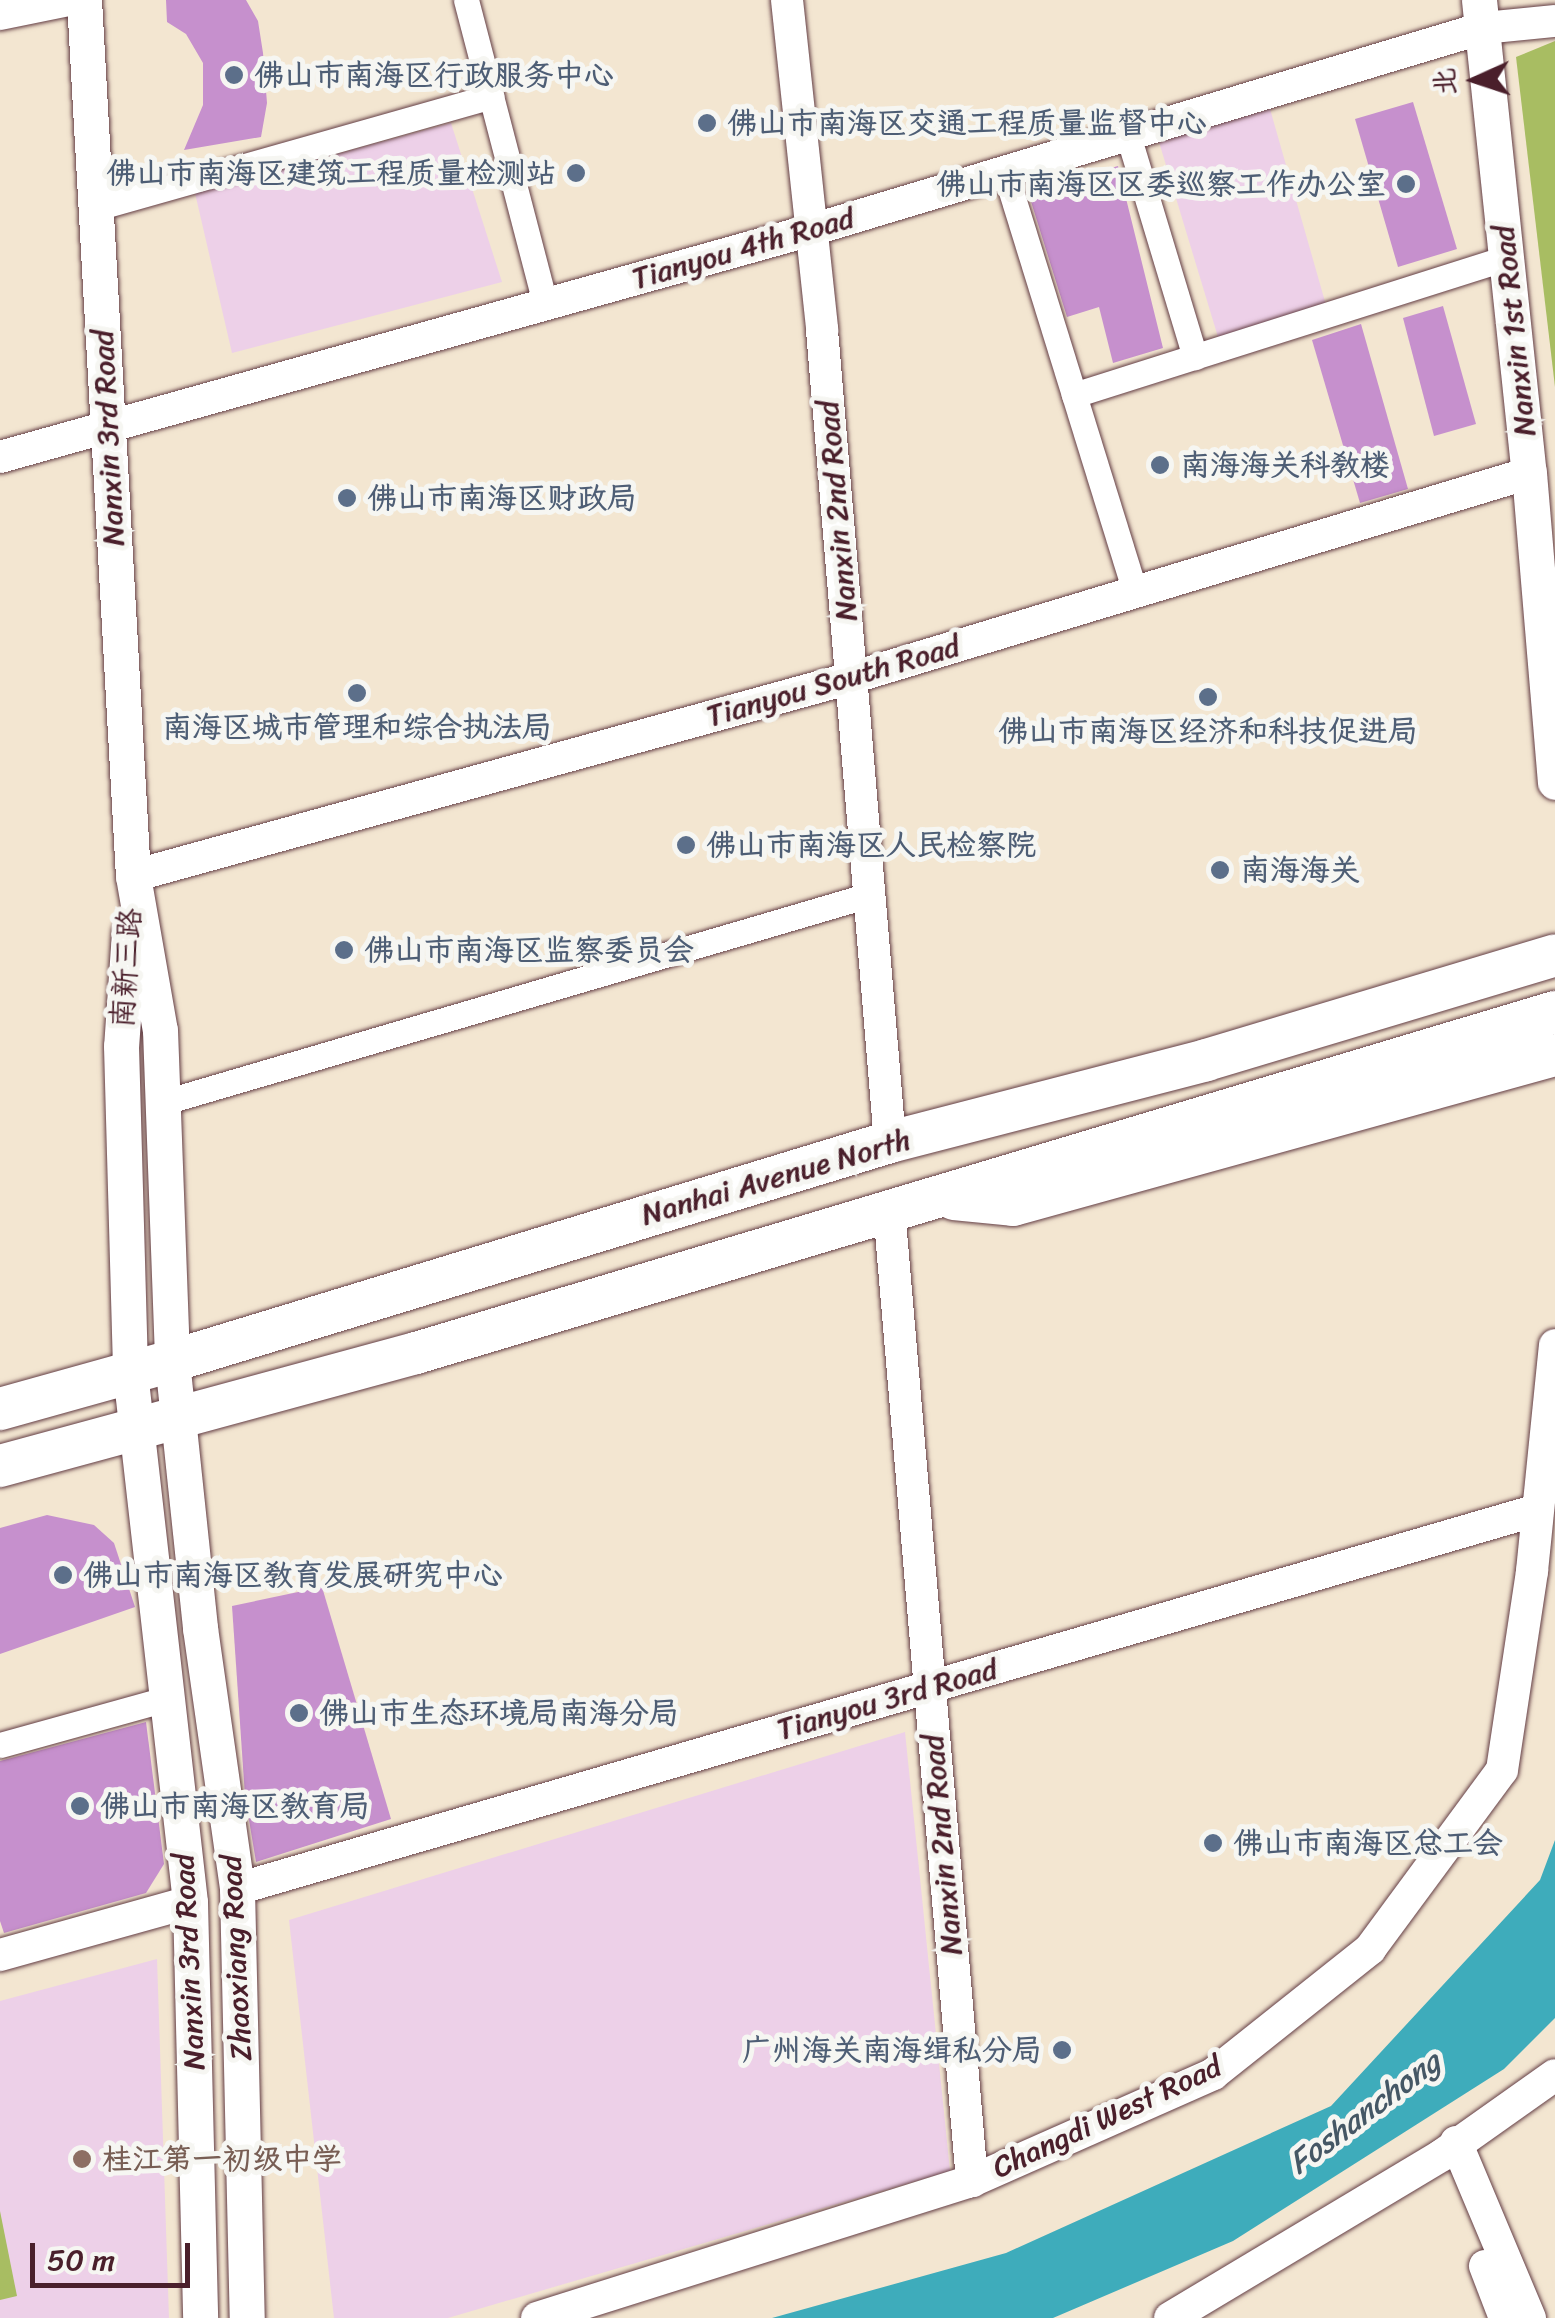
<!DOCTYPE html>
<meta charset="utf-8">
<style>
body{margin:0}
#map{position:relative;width:1555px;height:2318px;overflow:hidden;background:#f3e6d1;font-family:Sriracha,"LXGW WenKai TC",sans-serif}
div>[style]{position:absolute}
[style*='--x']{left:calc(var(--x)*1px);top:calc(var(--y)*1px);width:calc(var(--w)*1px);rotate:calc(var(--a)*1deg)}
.built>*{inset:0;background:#edd0e8}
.green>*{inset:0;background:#a8bd62}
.water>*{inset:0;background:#3eacbb}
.building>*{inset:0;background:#c690cd}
.roads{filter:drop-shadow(0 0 2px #633d44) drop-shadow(0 0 2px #633d44)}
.minor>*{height:25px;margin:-12.5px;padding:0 12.5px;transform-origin:12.5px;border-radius:12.5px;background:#fff}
.tertiary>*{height:32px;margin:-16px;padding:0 16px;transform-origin:16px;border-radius:16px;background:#fff}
.secondary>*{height:35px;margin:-17.5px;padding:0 17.5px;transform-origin:17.5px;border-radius:17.5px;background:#fff}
.trunk>*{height:42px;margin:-21px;padding:0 21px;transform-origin:21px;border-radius:21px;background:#fff}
.dots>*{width:28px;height:28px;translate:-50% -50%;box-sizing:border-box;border:5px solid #f6f6f2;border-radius:50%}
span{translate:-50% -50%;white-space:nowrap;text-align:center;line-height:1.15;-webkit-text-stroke:10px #f6f6f2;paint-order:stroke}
.service-label{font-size:30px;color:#4e5e75;font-weight:700}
.left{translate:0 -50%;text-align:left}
.right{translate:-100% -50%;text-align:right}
.street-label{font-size:30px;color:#4a1f2b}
.education-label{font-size:30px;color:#785e54;font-weight:700}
.water-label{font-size:32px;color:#455765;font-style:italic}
.north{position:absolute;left:1425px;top:30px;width:100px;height:100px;-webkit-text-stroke:8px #f6f6f2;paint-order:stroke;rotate:267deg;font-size:28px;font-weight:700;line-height:40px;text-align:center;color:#4a1f2b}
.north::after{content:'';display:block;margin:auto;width:35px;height:45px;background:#4a1f2b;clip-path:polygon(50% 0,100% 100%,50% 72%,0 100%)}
.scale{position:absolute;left:30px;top:2243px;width:160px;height:45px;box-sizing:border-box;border:5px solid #4a1f2b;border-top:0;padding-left:12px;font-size:30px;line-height:35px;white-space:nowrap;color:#4a1f2b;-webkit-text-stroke:8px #f6f6f2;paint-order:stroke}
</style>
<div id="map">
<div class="built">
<div style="clip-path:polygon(1270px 109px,1326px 305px,1218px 337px,1159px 142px)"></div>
<div style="clip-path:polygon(451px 123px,502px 282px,232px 353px,195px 193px)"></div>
<div style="clip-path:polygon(905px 1732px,950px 2171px,448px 2318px,334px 2318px,289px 1920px)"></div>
<div style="clip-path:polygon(157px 1959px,169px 2318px,0 2318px,0 2001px)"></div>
</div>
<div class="green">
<div style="clip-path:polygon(1555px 41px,1555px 387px,1516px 57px)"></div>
<div style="clip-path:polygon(0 2211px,17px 2296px,0 2300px)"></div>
</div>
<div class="water">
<div style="clip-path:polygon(1555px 1840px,1555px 2018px,1504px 2069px,1233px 2241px,1053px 2318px,772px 2318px,1006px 2253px,1331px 2106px,1540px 1880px)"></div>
</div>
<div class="building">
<div style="clip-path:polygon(166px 0,246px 0,258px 21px,263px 53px,267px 103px,261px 137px,184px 150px,203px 105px,203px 63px,186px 34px,167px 22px)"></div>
<div style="clip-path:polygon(1413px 102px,1457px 249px,1398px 267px,1355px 119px)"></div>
<div style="clip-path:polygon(1118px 166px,1163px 348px,1113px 363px,1099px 307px,1067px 317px,1028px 192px)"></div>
<div style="clip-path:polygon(1443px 306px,1476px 424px,1434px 436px,1403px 318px)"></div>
<div style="clip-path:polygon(1361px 324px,1408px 489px,1360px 503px,1312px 340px)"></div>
<div style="clip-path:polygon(47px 1515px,94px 1525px,114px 1543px,135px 1607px,0 1654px,0 1528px)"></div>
<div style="clip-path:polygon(322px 1587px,391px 1819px,256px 1862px,245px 1796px,232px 1606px)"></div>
<div style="clip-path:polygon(146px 1722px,164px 1864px,146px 1893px,4px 1933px,0 1921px,0 1761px)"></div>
</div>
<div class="roads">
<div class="minor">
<div style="--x:466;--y:0;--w:314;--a:75.4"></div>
<div style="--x:1128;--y:135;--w:232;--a:73.2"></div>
<div style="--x:1005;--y:172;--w:440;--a:72.8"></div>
<div style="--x:96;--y:208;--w:411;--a:-15.8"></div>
<div style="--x:1074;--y:395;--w:453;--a:-17.6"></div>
<div style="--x:161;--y:1103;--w:738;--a:-16.37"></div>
<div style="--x:0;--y:1745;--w:176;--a:-15.5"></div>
</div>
<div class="tertiary">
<div style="--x:787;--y:0;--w:332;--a:83.9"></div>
<div style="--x:822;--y:330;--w:815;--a:85.21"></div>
<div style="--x:0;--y:14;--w:70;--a:-11.5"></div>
<div style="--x:0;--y:457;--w:839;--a:-15.63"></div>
<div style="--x:808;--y:231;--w:705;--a:-16.74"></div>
<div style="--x:1483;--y:28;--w:72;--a:-5.6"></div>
<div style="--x:133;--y:876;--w:745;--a:-15.42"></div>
<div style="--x:851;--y:678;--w:708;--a:-16.82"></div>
<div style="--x:889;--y:1209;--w:976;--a:85.12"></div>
<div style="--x:237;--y:1889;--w:1354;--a:-16.25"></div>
<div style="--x:0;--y:1955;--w:197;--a:-15.6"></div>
<div style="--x:1456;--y:2142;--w:191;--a:67.2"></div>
<div style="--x:1485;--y:2266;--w:56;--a:69"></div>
<div style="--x:537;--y:2318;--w:456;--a:-17.5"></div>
<div style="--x:972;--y:2181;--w:264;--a:-23.9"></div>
<div style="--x:1213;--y:2074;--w:201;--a:-38.5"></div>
<div style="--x:1370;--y:1949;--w:222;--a:-53.6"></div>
<div style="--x:1502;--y:1770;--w:201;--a:-81.4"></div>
<div style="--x:1532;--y:1571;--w:227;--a:-84.2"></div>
<div style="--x:1170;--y:2318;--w:317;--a:-30.9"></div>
<div style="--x:1442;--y:2155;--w:138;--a:-35.3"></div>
</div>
<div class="secondary">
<div style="--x:84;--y:0;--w:877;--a:86.8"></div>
<div style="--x:133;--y:876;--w:156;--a:80.1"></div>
<div style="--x:160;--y:1030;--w:331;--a:87.9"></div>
<div style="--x:172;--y:1361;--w:268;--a:84"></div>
<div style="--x:200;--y:1628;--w:264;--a:81.9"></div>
<div style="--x:237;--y:1889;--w:429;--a:88.7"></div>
<div style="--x:1479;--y:0;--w:476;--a:84"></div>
<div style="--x:1529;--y:473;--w:310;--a:85.2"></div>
<div style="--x:129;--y:933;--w:113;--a:94"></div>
<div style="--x:121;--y:1046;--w:326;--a:88.4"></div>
<div style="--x:130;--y:1372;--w:533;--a:83.54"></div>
<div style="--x:190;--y:1902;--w:416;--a:88.6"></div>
</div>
<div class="trunk">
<div style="--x:954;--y:1199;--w:59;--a:5.8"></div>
<div style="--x:1013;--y:1205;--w:562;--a:-15.47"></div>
<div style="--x:0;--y:1409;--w:179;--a:-15.6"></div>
<div style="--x:172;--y:1361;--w:751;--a:-16.96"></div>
<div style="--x:890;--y:1142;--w:326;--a:-14.5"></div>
<div style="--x:1206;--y:1060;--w:364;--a:-16.7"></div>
<div style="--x:0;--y:1466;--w:431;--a:-15.2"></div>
<div style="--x:416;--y:1353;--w:1189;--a:-16.67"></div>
</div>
</div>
<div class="dots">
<div style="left:234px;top:75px;background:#5c6f8a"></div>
<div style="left:707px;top:123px;background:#5c6f8a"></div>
<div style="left:576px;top:173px;background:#5c6f8a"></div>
<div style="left:1406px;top:184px;background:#5c6f8a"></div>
<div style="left:1160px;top:465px;background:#5c6f8a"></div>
<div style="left:347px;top:498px;background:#5c6f8a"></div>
<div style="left:357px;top:693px;background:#5c6f8a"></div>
<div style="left:1208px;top:697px;background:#5c6f8a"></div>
<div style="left:686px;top:845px;background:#5c6f8a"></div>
<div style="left:1220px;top:870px;background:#5c6f8a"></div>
<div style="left:344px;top:950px;background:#5c6f8a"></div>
<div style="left:63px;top:1575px;background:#5c6f8a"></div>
<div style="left:299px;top:1713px;background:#5c6f8a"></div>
<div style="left:80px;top:1806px;background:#5c6f8a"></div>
<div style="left:1213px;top:1843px;background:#5c6f8a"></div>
<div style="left:1062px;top:2050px;background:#5c6f8a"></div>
<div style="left:82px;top:2159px;background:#8d6e63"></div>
</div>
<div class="service-label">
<span class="left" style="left:254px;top:75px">佛山市南海区行政服务中心</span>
<span class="left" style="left:727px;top:123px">佛山市南海区交通工程质量监督中心</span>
<span class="right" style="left:556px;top:173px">佛山市南海区建筑工程质量检测站</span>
<span class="right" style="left:1386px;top:184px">佛山市南海区区委巡察工作办公室</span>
<span class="left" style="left:1180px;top:465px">南海海关科教楼</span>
<span class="left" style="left:367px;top:498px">佛山市南海区财政局</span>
<span style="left:357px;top:727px">南海区城市管理和综合执法局</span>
<span style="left:1208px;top:731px">佛山市南海区经济和科技促进局</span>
<span class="left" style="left:706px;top:845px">佛山市南海区人民检察院</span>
<span class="left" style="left:1240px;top:870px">南海海关</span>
<span class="left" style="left:364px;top:950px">佛山市南海区监察委员会</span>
<span class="left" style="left:83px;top:1575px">佛山市南海区教育发展研究中心</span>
<span class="left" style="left:319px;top:1713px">佛山市生态环境局南海分局</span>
<span class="left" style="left:100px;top:1806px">佛山市南海区教育局</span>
<span class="left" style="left:1233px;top:1843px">佛山市南海区总工会</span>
<span class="right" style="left:1042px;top:2050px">广州海关南海缉私分局</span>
</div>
<div class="street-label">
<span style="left:743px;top:248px;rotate:-16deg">Tianyou 4th Road</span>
<span style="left:1514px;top:331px;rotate:-96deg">Nanxin 1st Road</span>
<span style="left:108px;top:438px;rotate:-93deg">Nanxin 3rd Road</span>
<span style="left:837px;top:511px;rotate:-95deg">Nanxin 2nd Road</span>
<span style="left:833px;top:681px;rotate:-16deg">Tianyou South Road</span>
<span style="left:126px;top:968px;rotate:-86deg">南新三路</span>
<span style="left:776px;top:1177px;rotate:-16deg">Nanhai Avenue North</span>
<span style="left:887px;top:1699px;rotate:-16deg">Tianyou 3rd Road</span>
<span style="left:942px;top:1845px;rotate:-95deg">Nanxin 2nd Road</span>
<span style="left:236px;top:1958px;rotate:-93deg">Zhaoxiang Road</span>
<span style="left:189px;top:1962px;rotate:-93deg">Nanxin 3rd Road</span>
<span style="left:1107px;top:2117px;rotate:-25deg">Changdi West Road</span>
</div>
<div class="education-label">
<span class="left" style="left:102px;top:2159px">桂江第一初级中学</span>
</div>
<div class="water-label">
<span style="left:1365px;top:2113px;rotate:-37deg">Foshanchong</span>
</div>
<div class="north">北</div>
<div class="scale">50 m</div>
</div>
